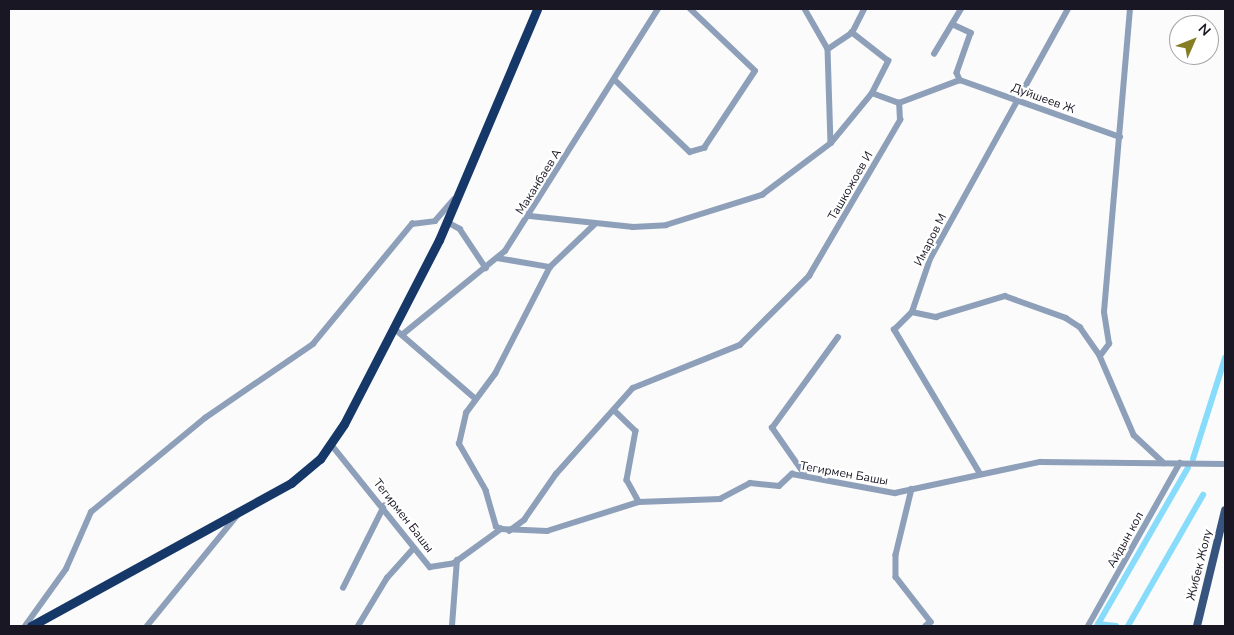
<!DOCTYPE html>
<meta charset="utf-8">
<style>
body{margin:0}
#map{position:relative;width:1234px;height:635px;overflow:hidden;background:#fbfbfb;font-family:"Nunito Sans",sans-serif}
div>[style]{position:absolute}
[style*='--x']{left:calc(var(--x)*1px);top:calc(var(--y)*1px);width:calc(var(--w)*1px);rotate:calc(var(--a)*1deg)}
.canal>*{height:5.5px;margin:-2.75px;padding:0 2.75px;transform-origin:2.75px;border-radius:2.75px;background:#86dcfa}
.minor>*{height:5.5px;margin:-2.75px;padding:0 2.75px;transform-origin:2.75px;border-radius:2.75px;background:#8ea0b9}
.major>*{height:8px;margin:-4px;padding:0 4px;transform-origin:4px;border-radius:4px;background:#36547e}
.highway>*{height:9px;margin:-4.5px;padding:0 4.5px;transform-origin:4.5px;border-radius:4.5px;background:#163868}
span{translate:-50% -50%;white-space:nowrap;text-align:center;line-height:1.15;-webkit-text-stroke:4.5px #fff;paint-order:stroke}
.street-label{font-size:12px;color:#191723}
.frame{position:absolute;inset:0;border:10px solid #191723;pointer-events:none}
.north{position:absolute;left:1169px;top:15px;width:50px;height:50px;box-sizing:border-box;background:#fff;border:1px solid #a3a2a7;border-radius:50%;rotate:46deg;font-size:14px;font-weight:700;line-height:20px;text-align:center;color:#191723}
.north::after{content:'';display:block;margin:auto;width:18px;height:22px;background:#867e25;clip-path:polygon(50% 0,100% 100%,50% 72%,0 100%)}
</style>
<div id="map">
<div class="canal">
<div style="--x:1193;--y:459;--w:106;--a:-72.4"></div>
<div style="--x:1098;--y:624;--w:18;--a:6"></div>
<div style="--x:1097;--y:626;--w:182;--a:-60.1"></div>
<div style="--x:1128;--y:626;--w:151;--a:-60.2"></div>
</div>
<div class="minor">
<div style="--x:805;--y:9;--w:46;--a:60.1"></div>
<div style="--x:828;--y:49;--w:94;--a:88.2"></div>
<div style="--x:952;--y:24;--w:21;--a:25"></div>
<div style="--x:971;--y:33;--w:42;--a:109.3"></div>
<div style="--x:957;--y:73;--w:8;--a:67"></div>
<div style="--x:828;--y:49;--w:29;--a:-34"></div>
<div style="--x:852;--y:33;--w:27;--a:-63"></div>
<div style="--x:934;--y:54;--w:52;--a:-59"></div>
<div style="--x:615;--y:80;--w:104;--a:43.8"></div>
<div style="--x:690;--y:152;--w:15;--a:-16"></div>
<div style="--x:704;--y:148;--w:92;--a:-56.5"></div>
<div style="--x:755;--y:71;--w:90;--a:-136.4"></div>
<div style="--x:960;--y:80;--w:170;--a:19.6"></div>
<div style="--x:872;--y:93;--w:29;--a:20"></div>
<div style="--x:899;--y:103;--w:65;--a:-20.7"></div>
<div style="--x:530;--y:216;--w:104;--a:6.1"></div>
<div style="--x:633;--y:227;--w:33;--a:-3"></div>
<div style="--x:666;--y:225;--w:101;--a:-17.4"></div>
<div style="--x:762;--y:195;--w:86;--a:-37"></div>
<div style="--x:831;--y:143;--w:65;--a:-50.6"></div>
<div style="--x:872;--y:93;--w:36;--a:-63"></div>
<div style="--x:888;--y:61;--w:46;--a:-142.1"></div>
<div style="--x:447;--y:222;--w:15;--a:28"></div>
<div style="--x:460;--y:229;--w:47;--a:56.3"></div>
<div style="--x:497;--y:258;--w:54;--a:9.6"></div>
<div style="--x:912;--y:312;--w:25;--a:12"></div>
<div style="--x:936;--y:317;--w:72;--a:-16.9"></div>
<div style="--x:1005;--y:296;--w:65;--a:19.8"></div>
<div style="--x:1066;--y:318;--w:17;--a:33"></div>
<div style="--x:1080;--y:327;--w:35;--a:55"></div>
<div style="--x:1100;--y:356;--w:86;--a:66.7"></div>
<div style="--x:1134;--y:435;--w:41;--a:43"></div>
<div style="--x:394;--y:328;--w:108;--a:40.9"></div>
<div style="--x:402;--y:335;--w:133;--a:-39.2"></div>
<div style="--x:505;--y:251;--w:286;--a:-57.7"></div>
<div style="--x:1100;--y:356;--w:15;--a:-53"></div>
<div style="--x:1109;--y:344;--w:32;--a:-99"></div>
<div style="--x:1104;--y:312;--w:304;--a:-85.1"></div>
<div style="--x:614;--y:410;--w:30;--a:44"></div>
<div style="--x:636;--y:431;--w:50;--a:100.4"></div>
<div style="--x:627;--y:480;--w:25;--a:61"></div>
<div style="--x:331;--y:444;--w:158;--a:51.2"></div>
<div style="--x:430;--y:567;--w:24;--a:-9"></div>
<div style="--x:454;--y:563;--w:58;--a:-35.9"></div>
<div style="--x:501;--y:529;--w:46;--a:2.5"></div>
<div style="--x:547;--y:531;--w:96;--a:-17.5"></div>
<div style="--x:639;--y:502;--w:81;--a:-2.1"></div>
<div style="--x:720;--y:499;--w:34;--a:-28"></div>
<div style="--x:750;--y:483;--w:29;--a:6"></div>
<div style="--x:779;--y:486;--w:18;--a:-43"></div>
<div style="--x:792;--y:474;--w:105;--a:10.5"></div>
<div style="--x:895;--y:493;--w:148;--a:-12.1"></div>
<div style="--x:1040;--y:462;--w:185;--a:0.6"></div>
<div style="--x:804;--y:474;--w:56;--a:-124.8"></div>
<div style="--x:772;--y:428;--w:112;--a:-54"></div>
<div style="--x:980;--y:474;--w:168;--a:-120.8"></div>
<div style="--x:894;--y:330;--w:25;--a:-45"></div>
<div style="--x:912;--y:312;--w:56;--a:-71.2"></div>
<div style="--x:930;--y:259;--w:286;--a:-61.1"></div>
<div style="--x:912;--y:489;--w:68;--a:103.6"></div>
<div style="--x:896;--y:555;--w:22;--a:90"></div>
<div style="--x:896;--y:577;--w:57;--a:52.1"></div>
<div style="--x:931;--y:622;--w:6;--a:141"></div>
<div style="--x:501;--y:529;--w:5;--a:-158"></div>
<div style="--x:496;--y:527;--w:37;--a:-106"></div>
<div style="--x:486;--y:491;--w:54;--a:-119.9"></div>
<div style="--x:459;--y:444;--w:32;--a:-77"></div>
<div style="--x:466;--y:413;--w:49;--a:-53.4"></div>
<div style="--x:495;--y:374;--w:120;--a:-62.8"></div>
<div style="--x:550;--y:267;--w:62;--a:-43.7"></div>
<div style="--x:509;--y:531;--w:19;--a:-36"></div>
<div style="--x:524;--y:520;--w:56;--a:-55.2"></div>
<div style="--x:556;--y:474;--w:115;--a:-48.2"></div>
<div style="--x:633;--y:388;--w:115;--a:-21.9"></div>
<div style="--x:740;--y:345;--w:98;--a:-45"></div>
<div style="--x:809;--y:276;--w:181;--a:-59.7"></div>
<div style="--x:900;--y:120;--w:17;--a:-93"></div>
<div style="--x:343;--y:588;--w:92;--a:-63.4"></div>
<div style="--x:25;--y:626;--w:70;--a:-54.3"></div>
<div style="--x:66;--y:569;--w:62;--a:-66.3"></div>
<div style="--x:91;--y:512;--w:148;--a:-39.5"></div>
<div style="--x:205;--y:418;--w:131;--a:-34.4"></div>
<div style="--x:313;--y:344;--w:156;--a:-50.5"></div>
<div style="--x:412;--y:224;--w:23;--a:-7"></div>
<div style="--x:435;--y:221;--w:28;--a:-49"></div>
<div style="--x:147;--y:626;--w:147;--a:-50.8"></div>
<div style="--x:358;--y:626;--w:56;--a:-58.9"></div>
<div style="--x:387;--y:578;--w:40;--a:-48"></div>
<div style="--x:452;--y:626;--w:66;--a:-85.7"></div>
<div style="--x:1088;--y:626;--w:187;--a:-60.6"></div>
</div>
<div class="major">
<div style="--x:1197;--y:626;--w:119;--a:-76.4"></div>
</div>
<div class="highway">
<div style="--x:31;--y:626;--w:297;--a:-28.8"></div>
<div style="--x:291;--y:483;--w:38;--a:-40"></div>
<div style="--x:320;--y:459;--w:42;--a:-55.6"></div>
<div style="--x:344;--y:424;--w:207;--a:-62.7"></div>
<div style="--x:439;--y:240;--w:251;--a:-67"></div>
</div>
<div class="street-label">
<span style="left:1043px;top:99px;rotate:20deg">Дуйшеев Ж</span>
<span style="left:539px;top:182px;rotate:-58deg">Маканбаев А</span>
<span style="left:851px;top:186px;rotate:-60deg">Ташкожоев И</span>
<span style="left:931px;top:240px;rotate:-63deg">Имаров М</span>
<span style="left:844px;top:474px;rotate:10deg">Тегирмен Башы</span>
<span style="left:403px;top:516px;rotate:52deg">Тегирмен Башы</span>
<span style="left:1126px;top:540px;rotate:-61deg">Айдын кол</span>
<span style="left:1200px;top:565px;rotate:-76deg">Жибек Жолу</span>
</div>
<div class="frame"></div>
<div class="north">N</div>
</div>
